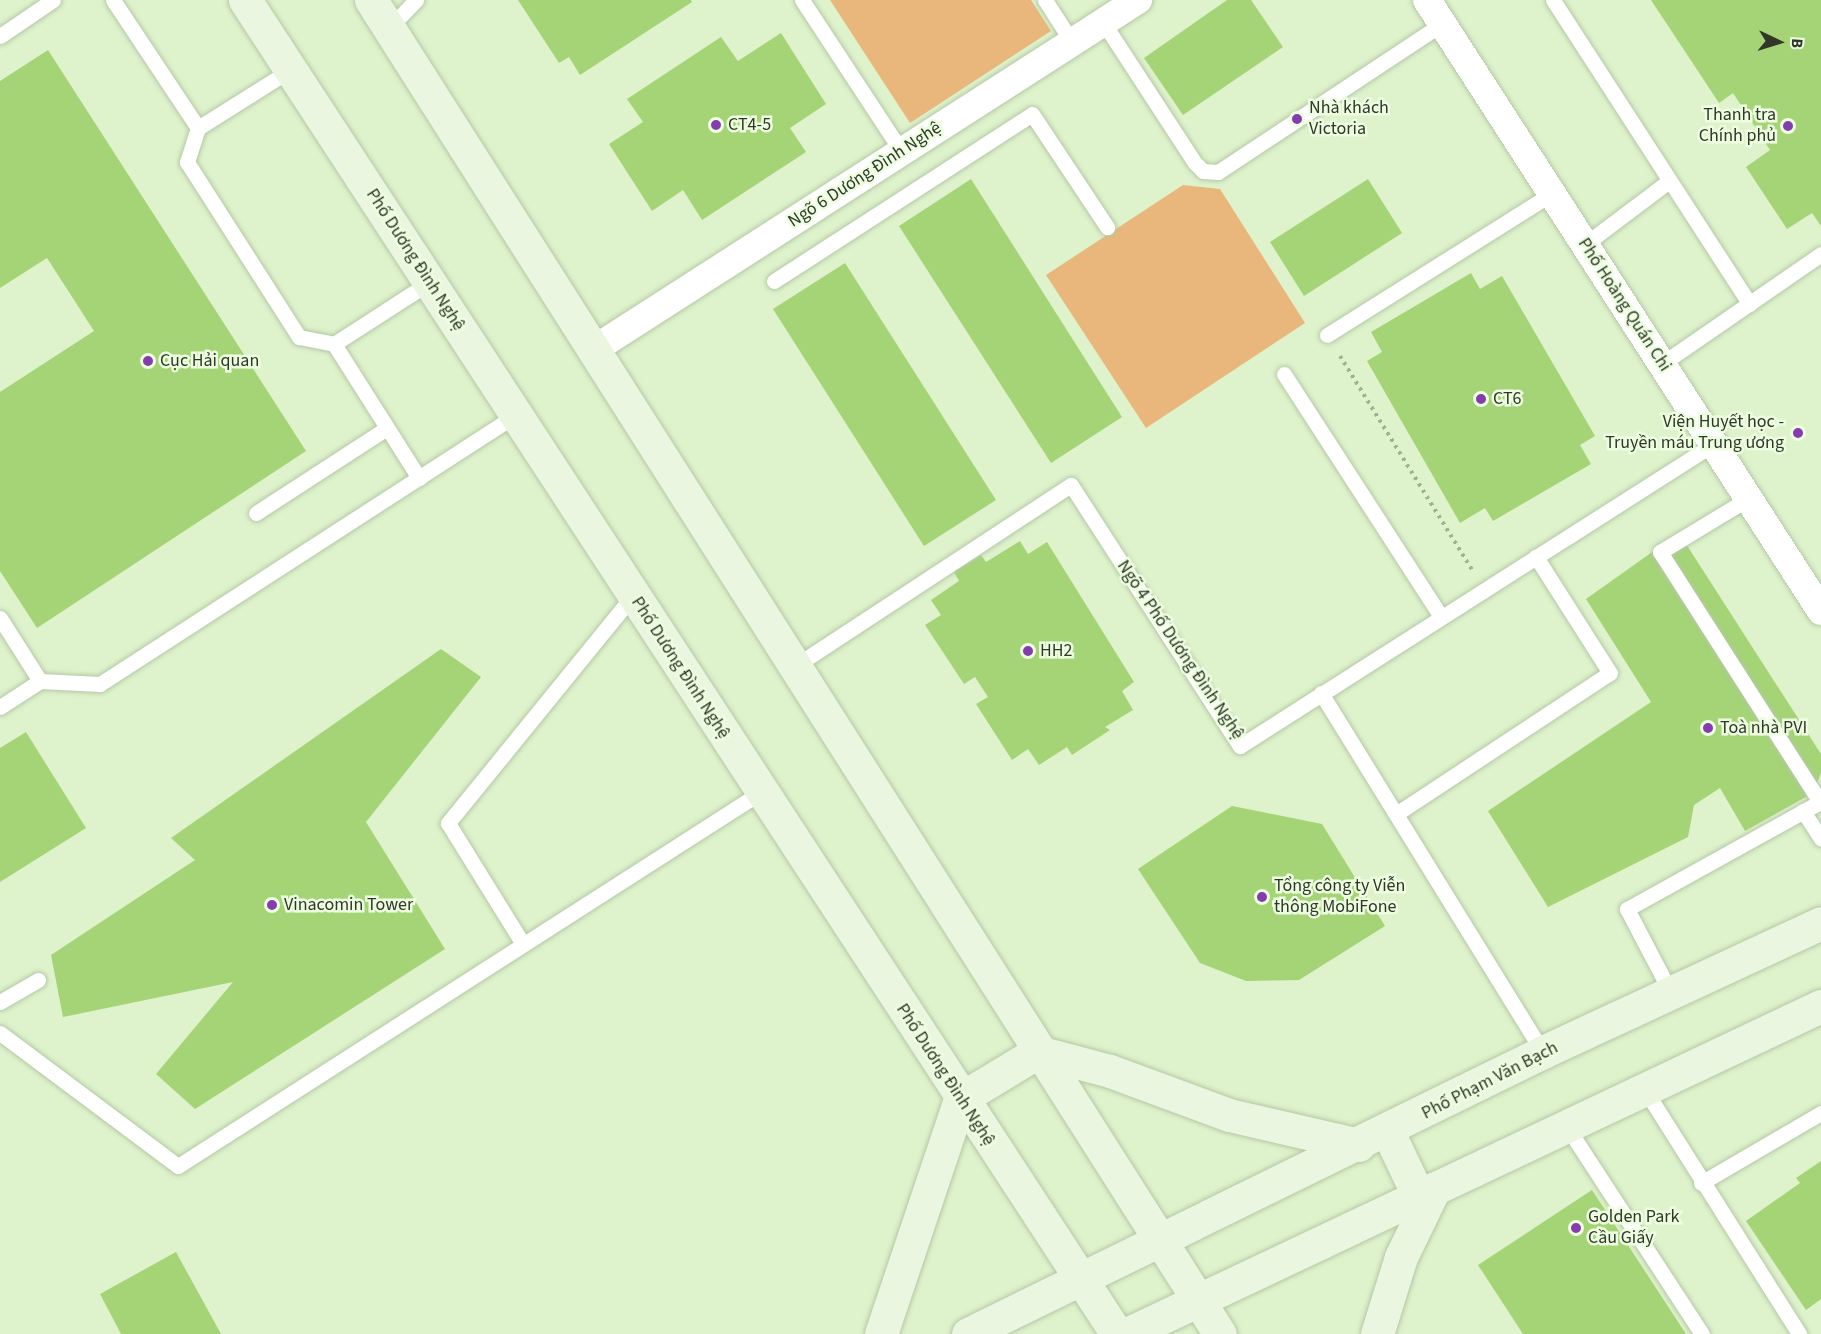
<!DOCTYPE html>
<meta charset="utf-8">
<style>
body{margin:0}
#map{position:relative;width:1821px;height:1334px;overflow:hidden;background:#def2cc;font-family:"Source Sans 3",sans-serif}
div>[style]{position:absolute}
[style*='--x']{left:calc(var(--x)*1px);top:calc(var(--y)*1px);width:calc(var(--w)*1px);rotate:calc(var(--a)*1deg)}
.green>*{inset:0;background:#e9b77b}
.building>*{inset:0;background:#a4d476}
.path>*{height:4px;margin-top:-2px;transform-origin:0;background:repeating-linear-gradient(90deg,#a1b092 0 3px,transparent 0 7.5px)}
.roads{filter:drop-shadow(0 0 2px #b4c8a4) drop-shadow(0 0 2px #b4c8a4)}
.service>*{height:15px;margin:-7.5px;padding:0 7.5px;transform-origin:7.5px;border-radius:7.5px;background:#fff}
.minor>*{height:28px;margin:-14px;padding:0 14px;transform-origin:14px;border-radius:14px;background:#fff}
.secondary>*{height:33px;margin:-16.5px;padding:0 16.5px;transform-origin:16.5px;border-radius:16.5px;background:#ebf6e1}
.dots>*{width:16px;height:16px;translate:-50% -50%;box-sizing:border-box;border:3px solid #edfee0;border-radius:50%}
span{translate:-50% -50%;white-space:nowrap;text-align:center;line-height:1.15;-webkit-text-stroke:5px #edfee0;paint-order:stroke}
.poi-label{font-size:18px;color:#303729}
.left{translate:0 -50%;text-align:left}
.right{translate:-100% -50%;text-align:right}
.street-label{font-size:18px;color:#303729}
.north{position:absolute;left:1749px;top:12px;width:60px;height:60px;-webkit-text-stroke:4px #edfee0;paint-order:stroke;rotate:94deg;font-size:16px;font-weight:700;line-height:24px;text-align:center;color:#303729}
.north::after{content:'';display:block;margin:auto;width:21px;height:27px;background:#303729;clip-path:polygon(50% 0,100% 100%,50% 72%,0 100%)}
</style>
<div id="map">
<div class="green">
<div style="clip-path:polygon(830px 0,1031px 0,1051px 31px,910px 123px)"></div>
<div style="clip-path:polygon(1183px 185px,1220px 189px,1305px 323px,1146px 428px,1046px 275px)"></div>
</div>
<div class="building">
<div style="clip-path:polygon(518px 0,691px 0,692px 2px,580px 75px,569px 57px,559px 63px)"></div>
<div style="clip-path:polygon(1227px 0,1251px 0,1283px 47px,1183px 115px,1144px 58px)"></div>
<div style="clip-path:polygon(1651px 0,1821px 0,1821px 226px,1812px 213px,1787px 229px,1746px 167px,1770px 150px,1733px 93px,1719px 103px)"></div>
<div style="clip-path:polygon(781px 33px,826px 104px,790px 128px,806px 152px,702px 220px,683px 190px,652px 211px,609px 144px,643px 122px,627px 99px,721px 37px,738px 61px)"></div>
<div style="clip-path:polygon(48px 50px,306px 451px,37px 628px,0 571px,0 392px,94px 331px,47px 258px,0 288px,0 81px)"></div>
<div style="clip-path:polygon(971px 179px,1122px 417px,1051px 463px,899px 226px)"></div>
<div style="clip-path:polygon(1368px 179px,1402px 233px,1304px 296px,1270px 242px)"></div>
<div style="clip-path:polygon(845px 263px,996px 500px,924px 546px,773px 309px)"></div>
<div style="clip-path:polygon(1471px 273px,1480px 289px,1502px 276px,1595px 436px,1580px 445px,1591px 464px,1493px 521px,1485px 508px,1460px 523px,1367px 361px,1382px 352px,1371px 332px)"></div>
<div style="clip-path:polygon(1679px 533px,1821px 754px,1821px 773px,1813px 793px,1745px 831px,1720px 788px,1694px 805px,1688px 837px,1548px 907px,1488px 811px,1651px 702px,1586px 599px)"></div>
<div style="clip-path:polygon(1020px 541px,1028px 554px,1047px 542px,1134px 682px,1122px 691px,1133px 710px,1105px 727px,1110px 730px,1072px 755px,1067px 747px,1039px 765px,1028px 749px,1012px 760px,976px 704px,988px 697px,975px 677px,964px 684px,925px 625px,941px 615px,931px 600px,959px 581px,954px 572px,981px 555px,986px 562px)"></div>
<div style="clip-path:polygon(441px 649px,481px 677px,366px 822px,445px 949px,195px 1109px,156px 1074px,233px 982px,63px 1017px,51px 955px,195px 860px,171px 838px)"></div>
<div style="clip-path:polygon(26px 732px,86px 828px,0 882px,0 748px)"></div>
<div style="clip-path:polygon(1232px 806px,1322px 824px,1385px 926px,1299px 980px,1246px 981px,1200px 963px,1138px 869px)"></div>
<div style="clip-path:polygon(1821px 1161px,1821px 1299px,1806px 1310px,1746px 1221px,1800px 1183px,1796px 1178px)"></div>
<div style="clip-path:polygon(1592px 1190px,1686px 1334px,1523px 1334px,1478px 1265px)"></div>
<div style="clip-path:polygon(176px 1252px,221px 1334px,121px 1334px,100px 1294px)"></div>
</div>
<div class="path">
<div style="--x:1340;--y:356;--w:251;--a:58.3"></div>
</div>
<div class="roads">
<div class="service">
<div style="--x:113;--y:0;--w:154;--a:56.4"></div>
<div style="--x:802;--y:0;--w:182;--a:56.7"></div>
<div style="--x:1045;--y:0;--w:50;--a:57.3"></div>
<div style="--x:1553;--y:0;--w:362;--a:57.1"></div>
<div style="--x:1103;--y:22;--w:168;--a:56.9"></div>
<div style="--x:1195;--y:163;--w:11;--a:45"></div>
<div style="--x:1203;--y:171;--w:15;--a:4"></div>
<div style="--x:1218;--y:172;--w:270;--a:-33.5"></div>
<div style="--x:389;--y:28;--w:39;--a:-46"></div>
<div style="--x:0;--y:36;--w:64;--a:-34.2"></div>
<div style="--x:290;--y:70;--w:109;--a:147.8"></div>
<div style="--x:198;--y:128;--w:36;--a:108"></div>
<div style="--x:187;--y:162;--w:208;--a:57.4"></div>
<div style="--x:299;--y:337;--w:36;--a:11"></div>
<div style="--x:334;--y:344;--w:114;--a:-32.9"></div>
<div style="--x:1584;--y:245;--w:106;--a:-37"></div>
<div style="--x:774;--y:281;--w:307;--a:-32.9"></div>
<div style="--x:1032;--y:114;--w:136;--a:56.4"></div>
<div style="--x:1327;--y:335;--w:265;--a:-32.2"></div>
<div style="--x:334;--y:344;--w:159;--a:57.6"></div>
<div style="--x:1663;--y:363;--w:192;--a:-34.6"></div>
<div style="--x:1284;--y:374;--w:289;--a:57.1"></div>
<div style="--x:256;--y:513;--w:156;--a:-33"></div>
<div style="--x:0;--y:618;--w:75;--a:57.6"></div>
<div style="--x:795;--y:666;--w:330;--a:-33.3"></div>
<div style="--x:1071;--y:485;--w:311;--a:57.1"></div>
<div style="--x:1240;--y:746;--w:563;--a:-32.53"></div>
<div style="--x:1321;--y:693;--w:422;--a:58.3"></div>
<div style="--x:0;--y:707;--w:48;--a:-33"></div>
<div style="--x:40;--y:681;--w:60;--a:2.9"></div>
<div style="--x:100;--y:684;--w:495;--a:-32.9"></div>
<div style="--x:1803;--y:811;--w:33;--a:57"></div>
<div style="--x:1396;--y:814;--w:256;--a:-33.4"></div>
<div style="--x:1610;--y:673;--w:138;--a:-122.5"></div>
<div style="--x:523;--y:944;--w:142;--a:-121.8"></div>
<div style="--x:448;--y:823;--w:294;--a:-50.9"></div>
<div style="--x:1671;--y:993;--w:95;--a:-117.6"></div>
<div style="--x:1627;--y:909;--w:221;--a:-29"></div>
<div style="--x:1820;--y:802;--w:297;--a:-122.6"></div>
<div style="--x:1660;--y:552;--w:104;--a:-31.2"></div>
<div style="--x:0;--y:1002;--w:44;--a:-30.1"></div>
<div style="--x:0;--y:1033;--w:222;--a:36.8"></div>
<div style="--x:178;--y:1166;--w:693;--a:-32.68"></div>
<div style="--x:1645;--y:1090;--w:289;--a:57.7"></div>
<div style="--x:1567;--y:1127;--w:247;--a:56.9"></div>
<div style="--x:1701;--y:1183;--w:139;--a:-30.3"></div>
</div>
<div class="minor">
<div style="--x:1427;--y:0;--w:727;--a:57.18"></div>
<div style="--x:593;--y:350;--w:648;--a:-32.71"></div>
</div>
<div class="secondary">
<div style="--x:245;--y:0;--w:1594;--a:56.83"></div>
<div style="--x:371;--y:0;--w:1581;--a:57.53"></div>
<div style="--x:1388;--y:1132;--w:72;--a:64.5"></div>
<div style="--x:881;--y:1334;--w:248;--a:-71.4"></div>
<div style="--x:960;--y:1099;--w:91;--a:-31.1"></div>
<div style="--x:1038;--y:1052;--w:74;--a:14.8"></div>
<div style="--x:1110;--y:1071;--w:127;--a:20.3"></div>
<div style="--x:1229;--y:1115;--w:133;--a:13"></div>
<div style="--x:968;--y:1334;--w:640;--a:-26.12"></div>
<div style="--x:1543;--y:1052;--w:306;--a:-24.9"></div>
<div style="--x:1127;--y:1334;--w:768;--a:-25.3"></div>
<div style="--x:1377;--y:1334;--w:81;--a:-72.7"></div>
<div style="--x:1401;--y:1257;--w:76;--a:-64.1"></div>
</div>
</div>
<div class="dots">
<div style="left:1297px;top:119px;background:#843cae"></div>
<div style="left:716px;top:125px;background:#843cae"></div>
<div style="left:1788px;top:126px;background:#843cae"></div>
<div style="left:148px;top:361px;background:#843cae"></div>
<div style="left:1481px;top:399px;background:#843cae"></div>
<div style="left:1798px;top:433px;background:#843cae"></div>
<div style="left:1028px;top:651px;background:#843cae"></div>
<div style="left:1708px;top:728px;background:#843cae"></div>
<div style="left:1262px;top:897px;background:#843cae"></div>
<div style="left:272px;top:905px;background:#843cae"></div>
<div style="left:1576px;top:1228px;background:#843cae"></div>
</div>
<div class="poi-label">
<span class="left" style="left:1309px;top:119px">Nhà khách<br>Victoria</span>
<span class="right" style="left:1776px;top:126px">Thanh tra<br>Chính phủ</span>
<span class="left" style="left:728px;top:125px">CT4-5</span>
<span class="left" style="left:160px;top:361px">Cục Hải quan</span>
<span class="left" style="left:1493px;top:399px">CT6</span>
<span class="right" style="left:1784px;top:433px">Viện Huyết học -<br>Truyền máu Trung ương</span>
<span class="left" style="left:1040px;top:651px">HH2</span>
<span class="left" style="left:1720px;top:728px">Toà nhà PVI</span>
<span class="left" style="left:1274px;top:897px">Tổng công ty Viễn<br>thông MobiFone</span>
<span class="left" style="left:284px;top:905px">Vinacomin Tower</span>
<span class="left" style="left:1588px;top:1228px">Golden Park<br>Cầu Giấy</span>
</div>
<div class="street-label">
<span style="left:865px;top:175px;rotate:-33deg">Ngõ 6 Dương Đình Nghệ</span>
<span style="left:415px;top:260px;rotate:57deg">Phố Dương Đình Nghệ</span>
<span style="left:1624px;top:305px;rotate:57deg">Phố Hoàng Quán Chi</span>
<span style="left:1180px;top:650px;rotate:56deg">Ngõ 4 Phố Dương Đình Nghệ</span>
<span style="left:680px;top:668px;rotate:57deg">Phố Dương Đình Nghệ</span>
<span style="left:945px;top:1075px;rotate:57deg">Phố Dương Đình Nghệ</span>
<span style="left:1490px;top:1081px;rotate:-27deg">Phố Phạm Văn Bạch</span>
</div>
<div class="north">B</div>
</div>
